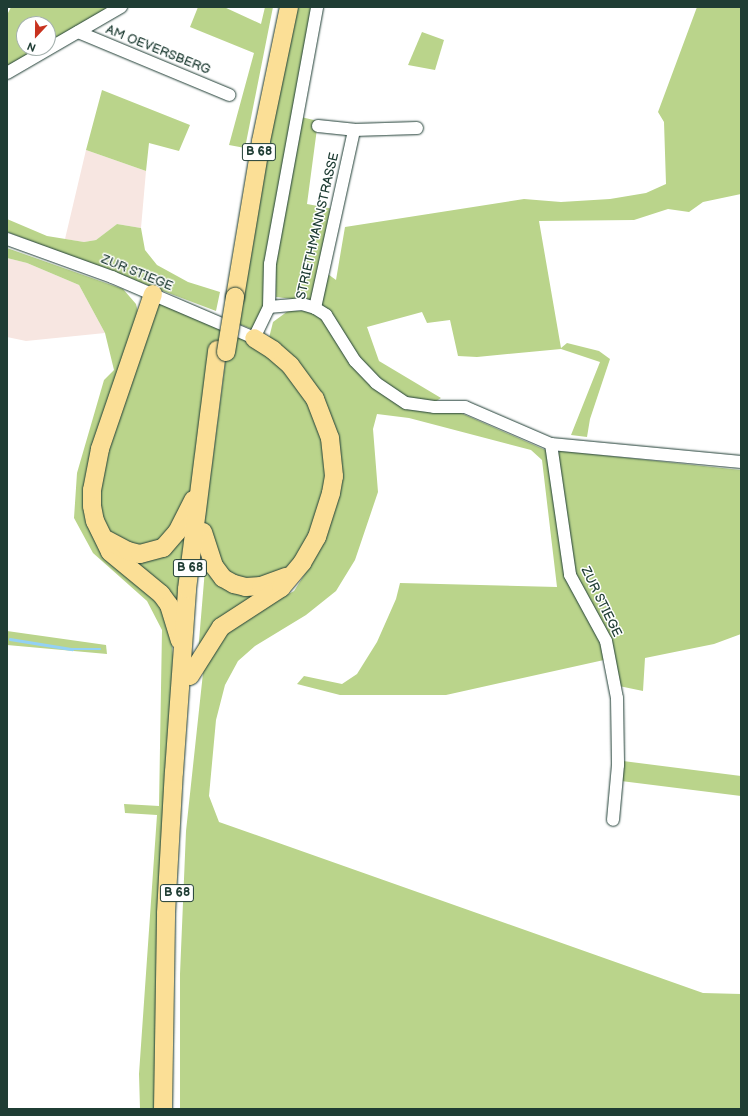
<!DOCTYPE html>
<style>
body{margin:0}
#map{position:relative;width:748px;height:1116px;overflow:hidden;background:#fff;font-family:"Balsamiq Sans",sans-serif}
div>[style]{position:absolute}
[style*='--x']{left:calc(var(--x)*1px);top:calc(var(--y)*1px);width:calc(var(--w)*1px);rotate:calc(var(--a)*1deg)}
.built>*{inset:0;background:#f7e6e1}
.green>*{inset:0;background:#bad48b}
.stream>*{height:2.5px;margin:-1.25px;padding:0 1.25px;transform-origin:1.25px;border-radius:1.25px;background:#93d1f4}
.roads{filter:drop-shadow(0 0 1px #1f3d34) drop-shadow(0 0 1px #1f3d34)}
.minor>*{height:12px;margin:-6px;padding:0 6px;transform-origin:6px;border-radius:6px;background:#fff}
.highway>*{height:18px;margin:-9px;padding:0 9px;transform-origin:9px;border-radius:9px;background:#fbdf96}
.bridges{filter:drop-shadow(0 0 1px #1f3d34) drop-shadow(0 0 1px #1f3d34)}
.highway-bridge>*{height:18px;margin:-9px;padding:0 9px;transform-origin:9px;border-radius:9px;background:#fbdf96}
span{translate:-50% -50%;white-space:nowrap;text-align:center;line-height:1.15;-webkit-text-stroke:3px #fff;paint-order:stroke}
.shield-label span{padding:1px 3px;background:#fff;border:1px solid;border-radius:3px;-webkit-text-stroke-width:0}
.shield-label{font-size:12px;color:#1f3d34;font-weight:700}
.street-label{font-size:13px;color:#1f3d34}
.frame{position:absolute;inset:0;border:8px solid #1f3d34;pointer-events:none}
.north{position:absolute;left:16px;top:16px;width:40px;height:40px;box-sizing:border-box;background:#fff;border:1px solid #a5b1ae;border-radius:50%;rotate:202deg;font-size:11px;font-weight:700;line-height:16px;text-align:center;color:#1f3d34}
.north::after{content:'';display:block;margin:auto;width:14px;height:18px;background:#c8321e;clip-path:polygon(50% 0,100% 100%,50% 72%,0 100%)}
</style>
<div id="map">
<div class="built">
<div style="clip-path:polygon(86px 150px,146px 171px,141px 228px,117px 224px,96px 240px,84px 242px,65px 239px)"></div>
<div style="clip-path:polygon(7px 258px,27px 263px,79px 285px,105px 333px,26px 341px,7px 337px)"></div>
</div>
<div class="green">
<div style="clip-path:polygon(11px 7px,115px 7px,48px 44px,48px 24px,24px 24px,24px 48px,41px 48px,7px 68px,7px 15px)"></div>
<div style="clip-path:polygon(198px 7px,224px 7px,261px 24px,265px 7px,273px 7px,245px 148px,229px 145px,254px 53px,190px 27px)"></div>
<div style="clip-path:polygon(295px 7px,311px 7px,265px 303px,254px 330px,239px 324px,248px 254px)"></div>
<div style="clip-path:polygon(697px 7px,741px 7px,741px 194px,703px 202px,689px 212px,668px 209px,634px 220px,539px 221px,561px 348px,567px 343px,599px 351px,610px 359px,590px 419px,587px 437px,571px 435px,600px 362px,561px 349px,477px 357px,458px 356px,450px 320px,427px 323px,422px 312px,367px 327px,379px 361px,441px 398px,424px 409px,461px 413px,557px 455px,560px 451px,564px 451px,741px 470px,741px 634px,714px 644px,645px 658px,643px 691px,619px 686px,613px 658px,446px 695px,340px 695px,297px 684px,304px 676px,342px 684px,357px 674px,377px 642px,396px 599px,400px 583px,557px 587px,542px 460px,531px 450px,409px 418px,377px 414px,373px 429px,378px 492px,355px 560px,336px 591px,306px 615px,255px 646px,238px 661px,225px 685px,216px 720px,209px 796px,219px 822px,703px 993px,741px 994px,741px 1109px,180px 1109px,180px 974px,186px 831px,203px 673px,211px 653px,236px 623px,294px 591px,310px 566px,339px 451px,269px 338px,273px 322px,288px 311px,310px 311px,309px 301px,276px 297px,275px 255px,301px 117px,318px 121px,307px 204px,334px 209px,321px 269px,336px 280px,345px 227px,524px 199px,561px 202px,610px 199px,646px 193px,666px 184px,664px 122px,658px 112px)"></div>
<div style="clip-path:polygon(422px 32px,444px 40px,435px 70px,408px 65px)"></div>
<div style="clip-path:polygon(102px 90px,190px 125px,179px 151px,149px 143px,146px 171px,86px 150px)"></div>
<div style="clip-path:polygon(7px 219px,47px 236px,84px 242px,96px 240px,117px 224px,141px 228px,145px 250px,157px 265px,188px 282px,220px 292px,216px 311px,7px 232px)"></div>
<div style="clip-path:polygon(7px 248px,123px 289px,136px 304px,138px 312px,89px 519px,155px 595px,171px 630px,173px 657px,166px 768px,157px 1109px,140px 1109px,139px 1074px,157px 815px,125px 813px,124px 804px,159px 806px,162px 630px,147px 601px,93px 553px,74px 518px,77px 473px,104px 380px,114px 370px,105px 333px,79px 285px,27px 263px,7px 258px)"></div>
<div style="clip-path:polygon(153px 294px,222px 323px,199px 489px,177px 532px,140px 554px,95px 521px,92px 506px)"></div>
<div style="clip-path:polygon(230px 327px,304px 381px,334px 476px,292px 574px,234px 584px,203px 532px)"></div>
<div style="clip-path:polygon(187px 522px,181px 626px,132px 556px,140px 558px)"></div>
<div style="clip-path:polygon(206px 557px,210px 566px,265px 589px,198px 653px)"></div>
<div style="clip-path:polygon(7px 631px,106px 645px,107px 654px,7px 645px)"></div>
<div style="clip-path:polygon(623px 761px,741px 776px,741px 796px,621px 781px)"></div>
</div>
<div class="stream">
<div style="--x:10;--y:639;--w:63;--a:9.2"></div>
<div style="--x:72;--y:649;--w:28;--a:0"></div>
</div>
<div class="roads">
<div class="minor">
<div style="--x:78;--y:32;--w:164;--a:22.6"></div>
<div style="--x:7;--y:73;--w:132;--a:-30.1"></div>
<div style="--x:318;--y:126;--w:36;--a:6"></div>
<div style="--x:354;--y:130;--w:63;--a:-1.8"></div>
<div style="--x:7;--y:239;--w:112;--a:19.9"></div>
<div style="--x:112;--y:277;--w:155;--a:23.2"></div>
<div style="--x:254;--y:338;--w:34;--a:-64"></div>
<div style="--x:269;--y:307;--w:43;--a:-88.7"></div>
<div style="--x:270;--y:264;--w:261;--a:-79.6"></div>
<div style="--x:269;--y:307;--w:33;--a:-5"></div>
<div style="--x:302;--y:304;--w:14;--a:17"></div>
<div style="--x:315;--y:308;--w:13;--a:32"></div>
<div style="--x:326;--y:315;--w:54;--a:57.8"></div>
<div style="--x:355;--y:361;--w:30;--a:46"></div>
<div style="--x:376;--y:383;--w:36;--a:34"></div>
<div style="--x:406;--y:403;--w:28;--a:8"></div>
<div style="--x:434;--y:407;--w:31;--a:0"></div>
<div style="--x:465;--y:407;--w:94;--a:23.3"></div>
<div style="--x:551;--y:444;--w:191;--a:5.4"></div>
<div style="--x:315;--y:308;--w:182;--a:-77.6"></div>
<div style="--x:551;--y:444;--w:132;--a:81.7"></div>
<div style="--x:570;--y:575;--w:75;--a:61.4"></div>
<div style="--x:606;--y:641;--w:58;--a:79.1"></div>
<div style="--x:617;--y:698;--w:67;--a:89.1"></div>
<div style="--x:618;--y:765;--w:55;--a:95.2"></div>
</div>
<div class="highway">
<div style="--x:153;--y:294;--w:164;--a:108.9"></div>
<div style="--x:100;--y:449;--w:42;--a:101"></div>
<div style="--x:92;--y:490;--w:16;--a:90"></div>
<div style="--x:92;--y:506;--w:15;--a:79"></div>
<div style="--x:95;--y:521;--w:34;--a:64"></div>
<div style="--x:110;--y:552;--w:66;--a:39.5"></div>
<div style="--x:161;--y:594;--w:14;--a:54"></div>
<div style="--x:169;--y:605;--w:37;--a:73"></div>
<div style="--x:235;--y:297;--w:158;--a:-80.5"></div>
<div style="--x:261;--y:141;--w:137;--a:-78.2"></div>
<div style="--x:203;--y:532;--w:36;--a:72"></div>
<div style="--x:214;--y:566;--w:15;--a:53"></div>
<div style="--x:223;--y:578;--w:13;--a:29"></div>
<div style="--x:234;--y:584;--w:12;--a:14"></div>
<div style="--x:246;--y:587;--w:15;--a:-4"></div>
<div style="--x:261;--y:586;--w:27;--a:-20"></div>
<div style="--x:107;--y:540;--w:24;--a:28"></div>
<div style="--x:128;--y:551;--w:12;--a:14"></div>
<div style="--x:140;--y:554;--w:24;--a:-15"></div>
<div style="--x:163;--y:548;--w:21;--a:-49"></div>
<div style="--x:177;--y:532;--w:36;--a:-63"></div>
<div style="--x:190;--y:676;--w:58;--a:-57.7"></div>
<div style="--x:221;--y:627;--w:72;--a:-33"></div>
<div style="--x:281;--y:588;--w:33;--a:-50"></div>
<div style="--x:302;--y:563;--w:30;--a:-60"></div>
<div style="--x:317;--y:537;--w:46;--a:-72.3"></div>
<div style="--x:331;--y:493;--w:17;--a:-80"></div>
<div style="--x:334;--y:476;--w:38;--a:-96"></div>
<div style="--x:330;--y:438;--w:42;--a:-111"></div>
<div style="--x:315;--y:399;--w:42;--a:-126.3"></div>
<div style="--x:290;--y:365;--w:23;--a:-139"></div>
<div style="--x:273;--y:350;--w:22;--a:-148"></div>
<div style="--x:163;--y:1109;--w:196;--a:-89.1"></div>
<div style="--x:166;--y:913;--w:141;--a:-86.8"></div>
<div style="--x:174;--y:772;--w:183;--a:-85.9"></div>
<div style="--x:187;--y:589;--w:241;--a:-82.8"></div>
</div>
</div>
<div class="bridges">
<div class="highway-bridge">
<div style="--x:226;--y:352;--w:56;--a:-80.7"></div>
</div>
</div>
<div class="shield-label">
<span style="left:259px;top:152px">B 68</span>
<span style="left:190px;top:568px">B 68</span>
<span style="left:177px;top:893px">B 68</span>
</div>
<div class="street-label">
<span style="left:158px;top:50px;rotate:22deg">AM OEVERSBERG</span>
<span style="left:318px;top:226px;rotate:-77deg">STRIETHMANNSTRASSE</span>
<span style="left:137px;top:273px;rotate:22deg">ZUR STIEGE</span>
<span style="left:601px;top:602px;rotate:64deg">ZUR STIEGE</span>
</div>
<div class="frame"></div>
<div class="north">N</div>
</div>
